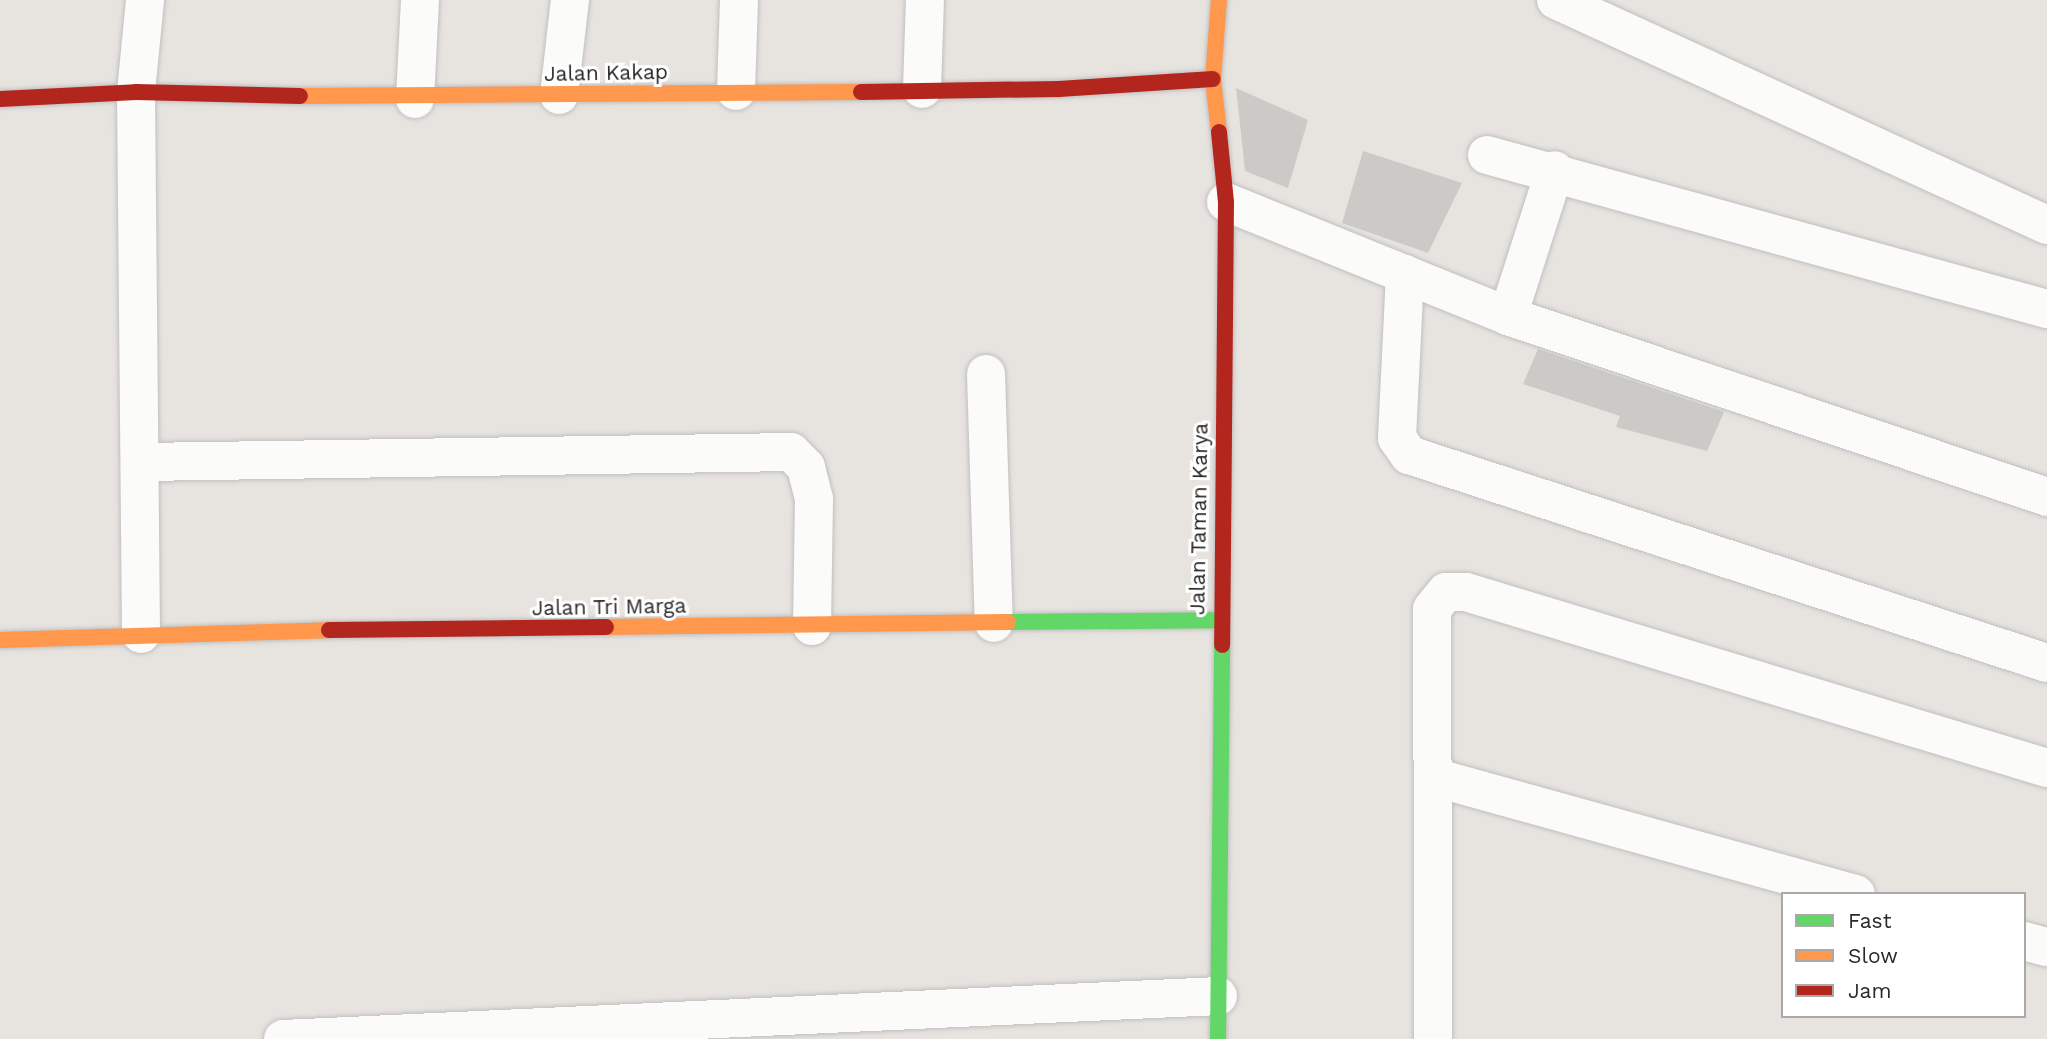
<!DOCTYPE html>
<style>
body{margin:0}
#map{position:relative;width:2047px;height:1039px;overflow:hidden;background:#e7e4e0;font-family:"Work Sans",sans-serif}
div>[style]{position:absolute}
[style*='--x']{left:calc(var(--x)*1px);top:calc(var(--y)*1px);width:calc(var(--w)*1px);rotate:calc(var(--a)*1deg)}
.building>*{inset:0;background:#cccac7}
.roads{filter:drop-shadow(0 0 2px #c1c0c0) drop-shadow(0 0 2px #c1c0c0)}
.street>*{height:38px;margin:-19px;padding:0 19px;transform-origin:19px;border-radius:19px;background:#fbfbfa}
.fast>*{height:16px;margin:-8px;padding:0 8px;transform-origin:8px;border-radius:8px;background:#63d668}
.slow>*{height:16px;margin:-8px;padding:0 8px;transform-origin:8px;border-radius:8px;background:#ff974d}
.jam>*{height:16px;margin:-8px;padding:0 8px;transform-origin:8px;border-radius:8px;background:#b3261e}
span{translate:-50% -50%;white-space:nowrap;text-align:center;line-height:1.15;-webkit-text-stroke:6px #fff;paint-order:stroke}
.street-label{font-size:21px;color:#292929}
.legend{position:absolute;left:1781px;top:892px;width:245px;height:126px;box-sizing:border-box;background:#fff;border:2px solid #a9a9a9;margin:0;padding:9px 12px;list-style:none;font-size:21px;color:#292929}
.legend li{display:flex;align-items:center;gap:14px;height:35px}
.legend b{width:35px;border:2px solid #a9a9a9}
</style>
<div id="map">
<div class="building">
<div style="clip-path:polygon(1236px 88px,1308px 120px,1288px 188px,1245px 171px)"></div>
<div style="clip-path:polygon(1363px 151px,1462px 183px,1428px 253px,1342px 223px)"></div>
<div style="clip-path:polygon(1538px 349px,1724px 412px,1707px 451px,1616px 427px,1620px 416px,1523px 384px)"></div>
</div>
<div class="roads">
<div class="street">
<div style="--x:1556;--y:0;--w:540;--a:24.62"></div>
<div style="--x:922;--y:89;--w:89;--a:-88.1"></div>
<div style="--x:736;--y:91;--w:91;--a:-88.1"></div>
<div style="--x:559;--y:95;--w:96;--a:-83.4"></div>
<div style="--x:415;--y:99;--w:99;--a:-87.1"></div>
<div style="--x:1487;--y:155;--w:581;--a:15.38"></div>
<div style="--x:1226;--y:202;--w:304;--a:22"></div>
<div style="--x:1508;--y:316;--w:569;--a:18.56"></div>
<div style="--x:1405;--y:274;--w:164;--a:92.8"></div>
<div style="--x:1397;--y:438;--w:21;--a:55"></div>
<div style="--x:1409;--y:455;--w:671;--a:18.06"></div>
<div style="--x:1508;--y:316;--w:153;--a:-72.2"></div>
<div style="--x:986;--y:374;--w:249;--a:88.2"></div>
<div style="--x:142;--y:462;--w:649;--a:-0.88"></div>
<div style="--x:791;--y:452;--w:21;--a:45"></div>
<div style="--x:806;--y:467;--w:33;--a:76"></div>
<div style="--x:814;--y:499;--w:127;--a:90.9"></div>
<div style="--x:141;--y:634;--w:542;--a:-90.53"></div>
<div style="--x:136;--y:92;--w:92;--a:-84.4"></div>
<div style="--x:1433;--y:777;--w:439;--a:15.5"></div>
<div style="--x:2024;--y:941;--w:24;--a:15"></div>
<div style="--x:283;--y:1039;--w:936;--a:-2.63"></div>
<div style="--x:1433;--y:1039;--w:430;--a:-90.1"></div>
<div style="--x:1432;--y:609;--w:22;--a:-51"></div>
<div style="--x:1446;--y:592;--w:20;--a:0"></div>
<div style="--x:1466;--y:592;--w:607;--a:16.85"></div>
</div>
<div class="fast">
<div style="--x:1008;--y:622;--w:210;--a:-0.5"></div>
<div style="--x:1218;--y:1039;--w:394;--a:-89.4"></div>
</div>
<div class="slow">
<div style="--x:300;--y:96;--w:561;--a:-0.41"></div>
<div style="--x:1219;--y:132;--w:53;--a:-96.5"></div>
<div style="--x:1213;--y:79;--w:79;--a:-85.7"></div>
<div style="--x:606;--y:627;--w:402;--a:-0.7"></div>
<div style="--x:0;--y:640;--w:329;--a:-1.7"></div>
</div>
<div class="jam">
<div style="--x:861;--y:92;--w:198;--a:-0.9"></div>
<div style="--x:1059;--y:89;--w:154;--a:-3.7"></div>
<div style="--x:0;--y:99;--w:136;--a:-2.9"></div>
<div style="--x:136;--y:92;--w:164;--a:1.4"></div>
<div style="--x:1219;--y:132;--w:70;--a:84.3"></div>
<div style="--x:1226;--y:202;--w:443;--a:90.5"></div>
<div style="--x:329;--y:630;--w:277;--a:-0.6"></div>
</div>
</div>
<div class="street-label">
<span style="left:606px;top:73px;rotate:-1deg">Jalan Kakap</span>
<span style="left:1199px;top:519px;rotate:-89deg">Jalan Taman Karya</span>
<span style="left:609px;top:607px;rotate:-1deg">Jalan Tri Marga</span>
</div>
<ul class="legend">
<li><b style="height:9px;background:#63d668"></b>Fast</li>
<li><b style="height:9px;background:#ff974d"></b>Slow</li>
<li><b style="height:9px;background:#b3261e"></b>Jam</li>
</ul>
</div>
